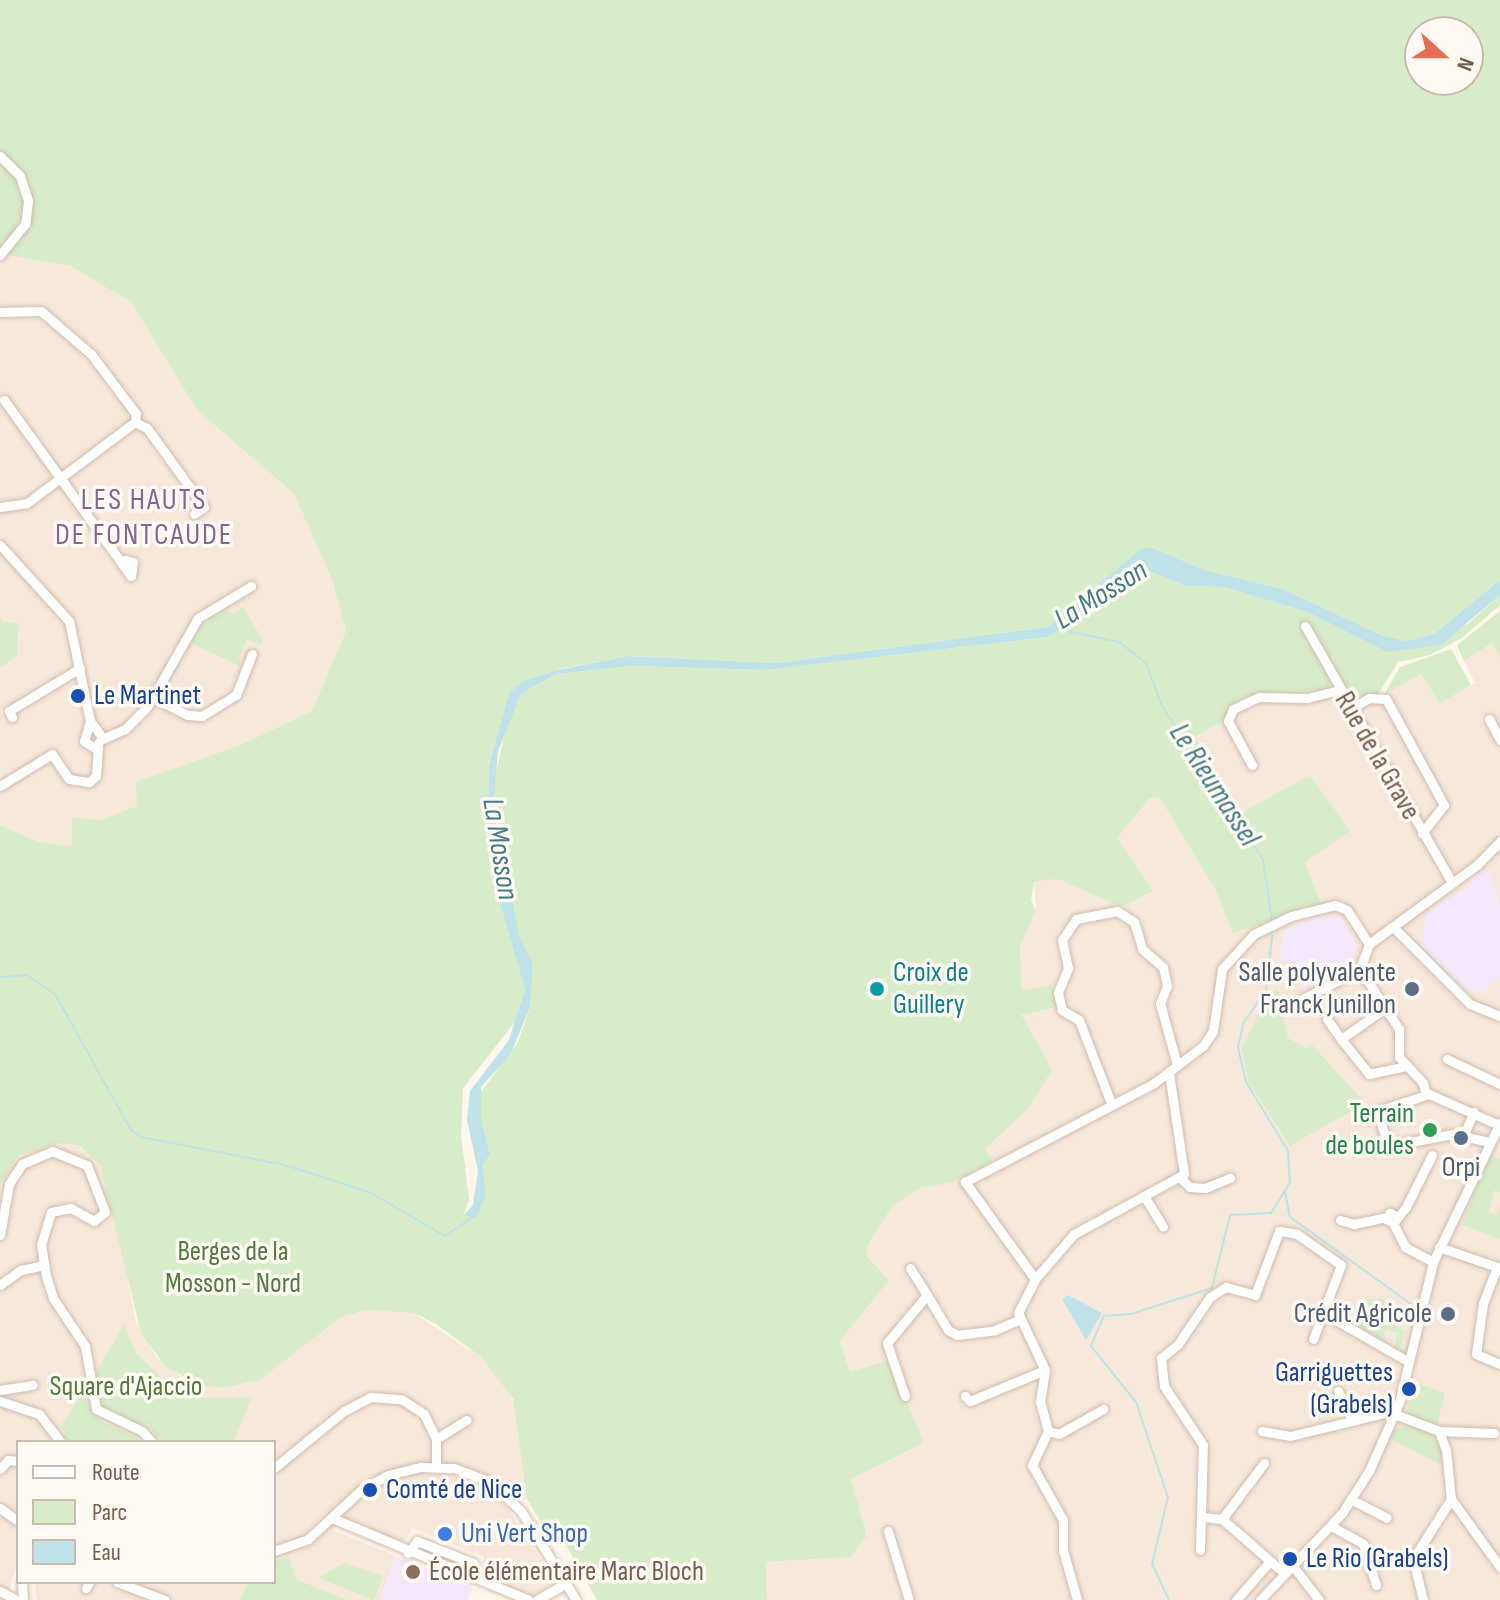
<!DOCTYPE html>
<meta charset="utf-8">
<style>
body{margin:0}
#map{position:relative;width:1500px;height:1600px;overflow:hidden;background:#fdf6ec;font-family:"Sofia Sans Condensed",sans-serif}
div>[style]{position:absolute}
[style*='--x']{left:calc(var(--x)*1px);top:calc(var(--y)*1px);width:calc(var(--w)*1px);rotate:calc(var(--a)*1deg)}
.residential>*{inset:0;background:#f5e8da}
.education>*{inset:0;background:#f3e8fa}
.green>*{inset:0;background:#d8ecc9}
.water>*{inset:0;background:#bfe3e8}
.stream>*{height:2px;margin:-1px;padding:0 1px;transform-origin:1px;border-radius:1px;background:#bfe3e8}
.roads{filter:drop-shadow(0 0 2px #d1beb0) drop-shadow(0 0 2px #d1beb0)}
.minor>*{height:9px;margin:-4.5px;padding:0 4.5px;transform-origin:4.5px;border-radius:4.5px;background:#fff}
.dots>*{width:22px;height:22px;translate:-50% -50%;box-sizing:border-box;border:4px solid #fffaf3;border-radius:50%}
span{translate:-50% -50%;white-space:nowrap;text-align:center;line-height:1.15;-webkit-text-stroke:7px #fffaf3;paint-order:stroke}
.transit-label{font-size:28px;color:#164399}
.left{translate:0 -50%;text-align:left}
.right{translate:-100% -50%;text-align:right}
.street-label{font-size:28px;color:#7a5c4d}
.culture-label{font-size:28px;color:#0d838f}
.service-label{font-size:28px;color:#4e5e75}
.leisure-label{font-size:28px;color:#27864d}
.park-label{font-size:28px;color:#537a41}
.shop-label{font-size:28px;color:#366cbe}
.education-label{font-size:28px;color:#785e54}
.neighbourhood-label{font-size:30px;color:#846695;letter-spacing:2px}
.water-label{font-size:30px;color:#437c86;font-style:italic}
.legend{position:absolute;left:16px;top:1440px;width:260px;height:144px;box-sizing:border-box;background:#fffaf3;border:2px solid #cabbb1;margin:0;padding:10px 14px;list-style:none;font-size:24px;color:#7a5c4d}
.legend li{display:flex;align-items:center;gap:16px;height:40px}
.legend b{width:40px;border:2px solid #cabbb1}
.north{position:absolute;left:1404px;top:16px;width:80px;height:80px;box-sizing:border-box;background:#fffaf3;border:2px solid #cabbb1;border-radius:50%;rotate:111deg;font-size:22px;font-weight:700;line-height:32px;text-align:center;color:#7a5c4d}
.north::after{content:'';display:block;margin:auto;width:28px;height:36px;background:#e76f51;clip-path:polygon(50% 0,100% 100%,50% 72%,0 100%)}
</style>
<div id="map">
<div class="residential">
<div style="clip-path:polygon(0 254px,70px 266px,131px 302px,197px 410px,294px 494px,332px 580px,346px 631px,313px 711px,238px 746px,137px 806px,100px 820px,72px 817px,72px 846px,39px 842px,0 825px,0 668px,17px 654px,19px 623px,4px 622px,0 617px)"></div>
<div style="clip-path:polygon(1492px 643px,1500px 658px,1500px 1600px,767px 1600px,766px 1562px,851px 1557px,867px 1536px,851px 1479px,924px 1443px,850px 1372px,840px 1341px,888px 1280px,867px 1257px,868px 1245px,892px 1206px,920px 1187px,950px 1183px,993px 1161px,985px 1149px,1028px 1109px,1020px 947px,1036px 911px,1034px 882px,1058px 879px,1121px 907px,1152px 891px,1116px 838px,1149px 799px,1159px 797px,1215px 889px,1233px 932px,1321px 902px,1304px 862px,1310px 776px,1241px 813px,1193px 737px,1259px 701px,1337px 694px,1349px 715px,1421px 674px,1440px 704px,1475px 683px,1464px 661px)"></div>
<div style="clip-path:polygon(60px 1143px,80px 1146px,100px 1165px,111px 1195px,136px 1321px,156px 1356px,181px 1377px,223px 1388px,260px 1380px,341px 1317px,367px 1310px,414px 1313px,482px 1358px,502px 1379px,519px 1414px,527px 1499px,505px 1505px,556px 1583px,532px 1596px,478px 1574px,484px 1557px,412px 1528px,404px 1544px,342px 1519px,333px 1530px,396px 1556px,380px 1600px,348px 1600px,296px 1579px,290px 1558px,274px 1560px,274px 1442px,234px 1442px,251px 1398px,204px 1398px,168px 1384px,136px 1353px,122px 1332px,96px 1372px,112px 1416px,150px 1430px,161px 1442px,147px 1442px,100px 1420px,87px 1404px,85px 1390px,61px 1426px,69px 1442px,18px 1442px,18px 1562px,6px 1600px,0 1600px,0 1186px,19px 1155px)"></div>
<div style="clip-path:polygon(34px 1582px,248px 1582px,240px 1600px,37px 1600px)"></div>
</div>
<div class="education">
<div style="clip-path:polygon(1489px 870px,1500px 908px,1500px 976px,1483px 992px,1466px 990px,1423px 948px,1425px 913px,1471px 885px,1472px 876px)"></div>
<div style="clip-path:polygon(1341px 916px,1357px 946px,1354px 958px,1344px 965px,1346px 969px,1303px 991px,1294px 961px,1279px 962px,1284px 930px,1308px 918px)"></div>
<div style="clip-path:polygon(396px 1556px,473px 1588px,468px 1600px,380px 1600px)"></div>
</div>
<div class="green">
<div style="clip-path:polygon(evenodd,0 0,1500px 0,1500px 580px,1434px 634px,1406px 641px,1381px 635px,1283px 589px,1204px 570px,1151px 547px,1141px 549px,1047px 627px,777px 663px,627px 656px,560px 669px,509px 693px,489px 767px,487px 833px,492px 876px,525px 988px,515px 1022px,463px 1088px,461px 1136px,469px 1199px,464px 1215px,476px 1218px,483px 1188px,478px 1096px,518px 1042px,530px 1008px,533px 964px,516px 935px,493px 786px,509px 713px,521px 694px,556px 674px,633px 666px,767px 670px,1048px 637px,1149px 571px,1186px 586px,1224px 587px,1307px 612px,1387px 652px,1468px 624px,1500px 595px,1500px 605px,1462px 638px,1430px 655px,1398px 662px,1378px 694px,1350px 704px,1305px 627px,1337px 694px,1317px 700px,1259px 701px,1194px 737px,1241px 813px,1310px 775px,1350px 831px,1305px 862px,1321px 903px,1233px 933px,1215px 889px,1159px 797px,1149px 799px,1117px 838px,1153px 891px,1121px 907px,1058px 879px,1034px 882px,1031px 900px,1036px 911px,1020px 947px,1022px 990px,1052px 986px,1056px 1007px,1022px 1015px,1052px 1070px,1028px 1109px,985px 1149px,993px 1161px,950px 1183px,920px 1188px,892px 1206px,868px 1245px,867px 1257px,889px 1280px,840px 1341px,850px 1372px,890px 1360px,924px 1443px,851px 1479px,867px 1536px,851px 1557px,766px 1562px,767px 1600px,597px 1600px,562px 1538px,550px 1538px,527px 1499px,513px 1399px,482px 1358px,436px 1324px,414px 1313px,367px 1310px,341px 1317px,260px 1380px,223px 1388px,197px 1384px,166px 1367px,141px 1333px,100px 1165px,80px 1146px,60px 1143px,19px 1155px,0 1186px,0 825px,39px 842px,72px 846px,72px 817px,100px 820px,137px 806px,136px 782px,238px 746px,312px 711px,346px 631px,332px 580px,294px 494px,197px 410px,131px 302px,70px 266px,0 254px,0 0,1420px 32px,1468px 32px,1468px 80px,1420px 80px,1420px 32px)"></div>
<div style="clip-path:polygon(243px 607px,263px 640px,260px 645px,247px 639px,239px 658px,243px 668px,189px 642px,218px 608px,233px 614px)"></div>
<div style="clip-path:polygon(1500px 611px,1500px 658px,1492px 643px,1464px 661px,1457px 645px)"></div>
<div style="clip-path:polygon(0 617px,4px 622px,19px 623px,17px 655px,0 668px)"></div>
<div style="clip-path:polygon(1451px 649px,1471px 685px,1440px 704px,1421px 674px,1384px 695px,1400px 667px)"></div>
<div style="clip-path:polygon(1278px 990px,1288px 1038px,1307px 1049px,1312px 1045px,1365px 1103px,1290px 1146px,1248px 1081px,1242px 1048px,1269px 991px)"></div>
<div style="clip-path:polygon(1489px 1155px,1500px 1159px,1500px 1192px,1494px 1190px,1489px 1212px,1497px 1215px,1500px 1205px,1500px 1239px,1462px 1225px)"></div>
<div style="clip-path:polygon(1385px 1299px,1381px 1315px,1405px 1332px,1399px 1351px,1393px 1351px,1398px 1333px,1385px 1330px,1384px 1345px,1373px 1332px,1371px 1336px,1354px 1326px,1362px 1300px)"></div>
<div style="clip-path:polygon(124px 1325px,136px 1353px,168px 1384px,204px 1398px,252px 1397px,234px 1442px,161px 1442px,150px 1429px,105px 1412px,95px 1390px,96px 1372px)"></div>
<div style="clip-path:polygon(1415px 1383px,1445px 1393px,1437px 1425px,1406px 1413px)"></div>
<div style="clip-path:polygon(85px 1389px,87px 1404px,100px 1420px,147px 1442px,69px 1442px,61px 1426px)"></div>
<div style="clip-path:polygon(1410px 1425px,1439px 1439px,1445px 1467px,1391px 1439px,1396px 1429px)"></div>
<div style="clip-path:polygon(290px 1558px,296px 1579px,348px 1600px,240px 1600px,248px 1582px,274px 1582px,274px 1560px)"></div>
<div style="clip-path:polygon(344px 1563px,383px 1576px,374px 1600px,318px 1578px)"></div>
</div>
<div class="water">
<div style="clip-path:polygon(1151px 547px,1204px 570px,1283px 589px,1381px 635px,1406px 641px,1434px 634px,1500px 580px,1500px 595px,1441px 645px,1387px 652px,1307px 612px,1224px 587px,1186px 586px,1149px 571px,1048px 637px,767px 670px,633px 666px,556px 674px,521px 694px,498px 751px,493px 810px,520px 938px,533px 964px,530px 1008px,510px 1055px,481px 1087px,481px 1120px,490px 1155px,482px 1164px,486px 1195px,476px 1219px,464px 1215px,473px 1205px,478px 1171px,467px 1120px,470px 1091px,509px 1040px,525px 989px,492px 876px,487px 833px,489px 766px,509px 693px,524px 681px,558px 670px,627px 656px,777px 663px,1047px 627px,1141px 549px)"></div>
<div style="clip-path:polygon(1068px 1295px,1102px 1313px,1086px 1340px,1062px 1299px)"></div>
</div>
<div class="stream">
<div style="--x:1061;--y:630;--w:59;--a:11.7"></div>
<div style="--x:1119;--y:642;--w:34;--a:38"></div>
<div style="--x:1146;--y:663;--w:46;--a:69.6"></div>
<div style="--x:1162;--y:706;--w:184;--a:56.7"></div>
<div style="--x:1263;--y:860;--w:62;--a:81.6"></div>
<div style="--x:0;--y:977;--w:26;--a:-4"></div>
<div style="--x:26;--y:975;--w:35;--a:33"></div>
<div style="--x:55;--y:994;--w:156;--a:60.8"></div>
<div style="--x:131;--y:1130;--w:12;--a:35"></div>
<div style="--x:141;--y:1137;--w:147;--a:11"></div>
<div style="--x:285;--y:1165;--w:90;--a:18"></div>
<div style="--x:371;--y:1193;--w:86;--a:30.2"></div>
<div style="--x:445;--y:1236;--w:32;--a:-34"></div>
<div style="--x:1285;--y:1192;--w:25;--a:79"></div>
<div style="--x:1290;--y:1217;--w:149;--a:35.7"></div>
<div style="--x:1169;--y:1600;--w:40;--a:-115"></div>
<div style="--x:1152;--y:1564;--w:69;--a:-76.6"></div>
<div style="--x:1168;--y:1497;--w:100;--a:-108.6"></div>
<div style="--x:1136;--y:1402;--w:72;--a:-128.8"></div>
<div style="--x:1091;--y:1346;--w:33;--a:-67"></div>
<div style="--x:1104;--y:1316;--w:27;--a:-4"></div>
<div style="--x:1131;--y:1314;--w:85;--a:-17.8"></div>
<div style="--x:1212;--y:1288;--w:75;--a:-76.1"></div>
<div style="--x:1230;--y:1215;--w:41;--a:-2.8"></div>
<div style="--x:1271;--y:1213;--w:36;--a:-58"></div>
<div style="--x:1290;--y:1183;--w:32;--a:-94"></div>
<div style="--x:1288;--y:1151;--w:81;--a:-121.3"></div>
<div style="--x:1246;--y:1082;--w:36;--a:-103"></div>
<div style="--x:1238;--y:1047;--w:26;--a:-77"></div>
<div style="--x:1244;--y:1022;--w:39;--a:-55"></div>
<div style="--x:1266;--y:990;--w:62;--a:-83.6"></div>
</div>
<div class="roads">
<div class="minor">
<div style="--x:0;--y:156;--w:28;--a:45"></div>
<div style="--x:20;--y:176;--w:26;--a:72"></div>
<div style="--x:28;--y:201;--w:23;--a:97"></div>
<div style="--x:25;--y:224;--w:40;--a:129"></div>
<div style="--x:0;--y:312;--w:41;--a:-1.4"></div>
<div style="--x:41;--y:311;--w:66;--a:40.7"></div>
<div style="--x:91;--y:354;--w:75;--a:53.1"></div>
<div style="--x:136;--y:414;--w:8;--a:97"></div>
<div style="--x:135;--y:422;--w:13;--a:27"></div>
<div style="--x:147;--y:428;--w:97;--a:54.2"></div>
<div style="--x:204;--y:507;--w:12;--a:145"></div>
<div style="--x:4;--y:400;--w:217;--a:54.2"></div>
<div style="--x:131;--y:576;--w:14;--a:-82"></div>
<div style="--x:133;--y:562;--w:9;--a:-167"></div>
<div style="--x:0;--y:507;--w:27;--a:-8"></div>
<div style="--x:27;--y:503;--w:135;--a:-36.9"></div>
<div style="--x:0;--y:545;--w:103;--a:47.8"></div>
<div style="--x:69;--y:621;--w:102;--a:78.1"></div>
<div style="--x:90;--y:721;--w:20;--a:53"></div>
<div style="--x:102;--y:737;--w:13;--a:122"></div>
<div style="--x:95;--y:748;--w:13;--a:-148"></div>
<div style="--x:84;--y:741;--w:21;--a:-73"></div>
<div style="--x:1305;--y:626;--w:296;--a:60.2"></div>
<div style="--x:154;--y:698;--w:37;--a:27"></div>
<div style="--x:187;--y:715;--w:15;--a:4"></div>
<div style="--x:202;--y:716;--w:40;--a:-32"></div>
<div style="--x:236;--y:695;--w:44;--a:-68.7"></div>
<div style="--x:1349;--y:710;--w:23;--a:-31"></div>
<div style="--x:1369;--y:698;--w:17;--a:3"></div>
<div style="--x:1386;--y:699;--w:121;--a:61.3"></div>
<div style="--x:1444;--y:805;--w:36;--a:128"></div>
<div style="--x:12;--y:717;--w:7;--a:-117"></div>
<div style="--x:9;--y:711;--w:83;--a:-31.2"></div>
<div style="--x:1489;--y:719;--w:24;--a:62"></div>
<div style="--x:102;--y:739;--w:25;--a:-23"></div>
<div style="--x:125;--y:729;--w:31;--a:-45"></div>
<div style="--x:147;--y:707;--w:103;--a:-60.2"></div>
<div style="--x:198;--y:618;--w:62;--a:-31.1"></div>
<div style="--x:1252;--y:765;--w:50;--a:-118.6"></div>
<div style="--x:1228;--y:721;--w:13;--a:-67"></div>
<div style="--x:1233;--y:709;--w:29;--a:-25"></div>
<div style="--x:1259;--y:697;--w:48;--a:1.2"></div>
<div style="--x:1307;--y:698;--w:32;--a:-14"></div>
<div style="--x:0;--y:786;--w:61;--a:-31.6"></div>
<div style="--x:52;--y:754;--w:30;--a:56"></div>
<div style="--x:69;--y:779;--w:20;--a:9"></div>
<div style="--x:89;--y:782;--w:9;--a:-41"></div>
<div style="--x:96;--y:776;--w:29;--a:-86"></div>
<div style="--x:1393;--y:927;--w:109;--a:45"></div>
<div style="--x:1470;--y:1004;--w:32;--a:22"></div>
<div style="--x:1369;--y:944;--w:27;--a:110"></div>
<div style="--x:1360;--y:969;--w:72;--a:57"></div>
<div style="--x:1399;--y:1029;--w:28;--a:90"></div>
<div style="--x:1399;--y:1057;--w:35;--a:47"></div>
<div style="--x:1423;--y:1083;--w:11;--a:75"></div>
<div style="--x:1369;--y:944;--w:134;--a:-36.2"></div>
<div style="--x:1477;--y:865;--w:33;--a:-46"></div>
<div style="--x:1293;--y:1004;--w:76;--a:-27.6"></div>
<div style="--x:1385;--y:1008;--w:54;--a:144.8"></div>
<div style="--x:1341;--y:1039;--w:45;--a:51.3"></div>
<div style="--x:1369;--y:1074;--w:39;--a:-12"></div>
<div style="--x:1327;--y:1019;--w:24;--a:55"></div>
<div style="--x:1447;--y:1059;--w:59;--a:25.3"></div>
<div style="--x:1111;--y:1103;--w:89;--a:-111.1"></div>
<div style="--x:1079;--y:1020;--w:20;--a:-150"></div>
<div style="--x:1062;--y:1010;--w:18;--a:-103"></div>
<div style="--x:1058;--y:992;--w:26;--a:-67"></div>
<div style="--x:1068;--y:968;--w:29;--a:-102"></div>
<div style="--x:1062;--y:940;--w:25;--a:-56"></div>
<div style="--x:1076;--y:919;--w:42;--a:-11"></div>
<div style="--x:1117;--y:911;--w:20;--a:33"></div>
<div style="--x:1134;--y:922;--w:28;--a:73"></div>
<div style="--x:1142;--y:949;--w:28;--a:41"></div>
<div style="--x:1163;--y:967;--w:19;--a:78"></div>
<div style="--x:1167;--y:986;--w:18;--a:112"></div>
<div style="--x:1160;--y:1003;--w:64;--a:74.7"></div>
<div style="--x:1464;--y:1134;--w:24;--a:-66"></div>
<div style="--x:1490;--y:1142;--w:38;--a:-168"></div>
<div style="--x:1453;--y:1134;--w:66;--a:169.5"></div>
<div style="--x:1388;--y:1146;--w:37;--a:-107"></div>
<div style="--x:1377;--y:1111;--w:55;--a:-18.1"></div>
<div style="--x:1429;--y:1094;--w:77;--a:23.9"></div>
<div style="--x:1180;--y:1178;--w:13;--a:42"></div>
<div style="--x:1190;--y:1187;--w:15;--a:4"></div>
<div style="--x:1205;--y:1188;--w:27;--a:-22"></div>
<div style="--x:1144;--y:1196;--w:36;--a:58"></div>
<div style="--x:1396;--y:1216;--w:7;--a:-153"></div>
<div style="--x:1390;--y:1213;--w:7;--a:124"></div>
<div style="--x:1386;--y:1219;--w:9;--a:21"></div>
<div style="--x:1394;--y:1222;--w:19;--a:-51"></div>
<div style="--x:1406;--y:1207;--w:58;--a:-63.4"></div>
<div style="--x:1340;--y:1220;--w:15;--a:16"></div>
<div style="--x:1354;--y:1224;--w:33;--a:-12"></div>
<div style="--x:1393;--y:1223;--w:27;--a:63"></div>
<div style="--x:1405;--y:1247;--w:32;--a:28"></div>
<div style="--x:0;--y:1235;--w:52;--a:-80"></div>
<div style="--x:9;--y:1184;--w:24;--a:-57"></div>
<div style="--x:22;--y:1164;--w:33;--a:-23"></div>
<div style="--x:52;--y:1151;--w:38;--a:22"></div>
<div style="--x:87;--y:1165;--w:50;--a:69"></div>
<div style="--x:105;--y:1212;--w:14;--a:141"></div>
<div style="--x:94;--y:1221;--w:26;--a:-151"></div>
<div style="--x:71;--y:1208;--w:20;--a:169"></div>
<div style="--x:51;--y:1212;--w:34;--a:107"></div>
<div style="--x:41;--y:1244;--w:32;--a:81"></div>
<div style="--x:46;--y:1276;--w:23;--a:72"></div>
<div style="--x:53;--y:1298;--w:58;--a:56.3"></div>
<div style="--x:85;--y:1346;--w:64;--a:80.1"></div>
<div style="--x:96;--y:1409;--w:51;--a:25.6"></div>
<div style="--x:142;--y:1431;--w:15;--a:48"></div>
<div style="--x:1439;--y:1247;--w:65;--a:19"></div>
<div style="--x:1497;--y:1267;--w:39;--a:111"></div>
<div style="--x:1483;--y:1303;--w:51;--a:97.8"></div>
<div style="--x:1476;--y:1354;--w:26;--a:23"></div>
<div style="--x:910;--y:1268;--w:32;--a:58"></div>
<div style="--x:1035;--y:1279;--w:120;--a:-125.8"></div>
<div style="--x:965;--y:1182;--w:213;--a:-27.6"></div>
<div style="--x:1154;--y:1083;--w:61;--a:-37.1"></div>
<div style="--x:1203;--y:1046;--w:18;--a:-56"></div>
<div style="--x:1213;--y:1031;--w:63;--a:-81.7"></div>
<div style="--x:1222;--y:969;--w:47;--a:-47.6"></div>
<div style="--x:1254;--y:934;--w:41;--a:-25.9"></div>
<div style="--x:1291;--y:916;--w:45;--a:-14"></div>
<div style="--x:1335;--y:905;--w:13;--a:23"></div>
<div style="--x:1347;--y:910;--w:40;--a:57.1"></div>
<div style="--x:0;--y:1285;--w:26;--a:-36"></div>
<div style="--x:21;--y:1270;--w:24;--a:-12"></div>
<div style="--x:1322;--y:1312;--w:100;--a:29.9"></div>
<div style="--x:0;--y:1390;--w:33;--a:-9"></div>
<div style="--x:1338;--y:1391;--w:33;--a:65"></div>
<div style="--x:1352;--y:1421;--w:38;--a:-14"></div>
<div style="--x:1389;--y:1412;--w:53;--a:20.8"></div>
<div style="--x:1439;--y:1431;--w:55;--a:2.1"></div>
<div style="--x:905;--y:1396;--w:56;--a:-108.8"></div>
<div style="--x:887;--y:1343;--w:62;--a:-50.2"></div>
<div style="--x:927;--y:1295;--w:41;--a:59"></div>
<div style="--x:948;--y:1330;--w:10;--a:29"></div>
<div style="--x:957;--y:1335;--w:38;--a:-7"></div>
<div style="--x:995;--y:1330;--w:25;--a:-23"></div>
<div style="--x:965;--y:1396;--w:7;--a:45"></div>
<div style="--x:970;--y:1401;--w:81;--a:-22.5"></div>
<div style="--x:0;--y:1401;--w:41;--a:18.4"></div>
<div style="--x:39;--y:1414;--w:36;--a:52"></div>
<div style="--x:1048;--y:1431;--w:30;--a:-105"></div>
<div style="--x:1040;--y:1402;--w:32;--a:-81"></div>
<div style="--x:1045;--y:1370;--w:63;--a:-115.3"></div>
<div style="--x:1018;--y:1313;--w:38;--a:-63"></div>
<div style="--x:1035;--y:1279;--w:60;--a:-49.1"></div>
<div style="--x:1074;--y:1234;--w:125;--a:-28.6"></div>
<div style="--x:1184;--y:1174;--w:102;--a:-98.4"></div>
<div style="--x:1048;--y:1431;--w:38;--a:115"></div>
<div style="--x:1032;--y:1465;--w:63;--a:60.6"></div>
<div style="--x:1063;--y:1520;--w:30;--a:90"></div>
<div style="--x:1063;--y:1550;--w:52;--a:74.4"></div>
<div style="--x:1048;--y:1431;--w:11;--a:15"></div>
<div style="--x:1059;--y:1434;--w:51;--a:-29.6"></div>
<div style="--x:1262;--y:1431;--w:28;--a:10"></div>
<div style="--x:1290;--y:1436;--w:64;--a:-13.6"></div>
<div style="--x:1439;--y:1431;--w:20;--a:70"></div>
<div style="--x:1446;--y:1450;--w:49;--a:84.2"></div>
<div style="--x:1451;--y:1499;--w:84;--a:54.2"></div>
<div style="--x:436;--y:1439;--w:36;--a:-32"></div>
<div style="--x:274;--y:1468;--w:90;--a:-39.2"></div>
<div style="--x:344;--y:1411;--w:30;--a:-28"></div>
<div style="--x:370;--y:1397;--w:31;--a:4"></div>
<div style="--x:401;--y:1399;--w:27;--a:33"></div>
<div style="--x:424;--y:1414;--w:28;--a:64"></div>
<div style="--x:436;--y:1439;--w:27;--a:90"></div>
<div style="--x:0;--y:1469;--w:12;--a:-48"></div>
<div style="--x:8;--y:1460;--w:10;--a:6"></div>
<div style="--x:1352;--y:1500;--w:39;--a:27"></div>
<div style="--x:0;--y:1508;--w:22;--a:36"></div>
<div style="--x:1203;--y:1517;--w:19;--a:6"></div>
<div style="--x:1222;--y:1519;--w:82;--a:41.1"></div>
<div style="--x:332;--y:1518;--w:213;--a:22.6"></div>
<div style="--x:1222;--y:1519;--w:70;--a:-53.1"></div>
<div style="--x:1331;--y:1526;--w:37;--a:29"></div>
<div style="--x:1363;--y:1544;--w:43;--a:72.4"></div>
<div style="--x:888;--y:1531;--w:72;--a:73.1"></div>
<div style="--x:1200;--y:1550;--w:105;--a:-88.4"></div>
<div style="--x:1203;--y:1445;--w:71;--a:-123.5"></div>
<div style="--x:1164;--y:1386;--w:28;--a:-96"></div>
<div style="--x:1161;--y:1358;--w:22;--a:-39"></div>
<div style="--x:1178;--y:1344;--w:57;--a:-55.8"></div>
<div style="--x:1210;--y:1297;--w:19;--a:-32"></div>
<div style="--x:1226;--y:1287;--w:30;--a:15"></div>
<div style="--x:1255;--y:1295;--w:68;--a:-69.4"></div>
<div style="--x:1279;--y:1231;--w:18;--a:9"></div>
<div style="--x:1297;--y:1234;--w:54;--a:35.2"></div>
<div style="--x:1341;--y:1265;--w:79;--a:110.7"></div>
<div style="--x:274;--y:1551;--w:36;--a:-19"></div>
<div style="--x:308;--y:1539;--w:72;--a:-42.8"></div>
<div style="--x:361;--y:1490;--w:31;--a:-29"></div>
<div style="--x:388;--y:1475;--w:34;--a:-14"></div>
<div style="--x:421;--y:1467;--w:33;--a:2"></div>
<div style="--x:454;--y:1468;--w:39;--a:21"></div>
<div style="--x:490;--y:1482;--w:42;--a:43.1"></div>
<div style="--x:521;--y:1511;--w:105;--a:58.3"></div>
<div style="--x:408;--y:1553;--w:15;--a:-53"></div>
<div style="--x:417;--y:1541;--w:60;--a:21.4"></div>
<div style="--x:473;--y:1563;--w:15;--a:94"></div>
<div style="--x:1292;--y:1565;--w:44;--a:52.4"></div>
<div style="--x:22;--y:1582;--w:18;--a:87"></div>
<div style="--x:117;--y:1582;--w:51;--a:20.6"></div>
<div style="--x:86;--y:1588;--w:7;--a:-63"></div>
<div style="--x:0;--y:1591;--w:18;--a:29"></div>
<div style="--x:537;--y:1600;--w:34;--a:-30"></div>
<div style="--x:1236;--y:1600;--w:52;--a:-48.9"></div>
<div style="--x:1260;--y:1600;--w:120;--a:-46.7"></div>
<div style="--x:1342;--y:1513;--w:50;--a:-57.3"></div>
<div style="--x:1369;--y:1471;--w:74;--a:-66.2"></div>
<div style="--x:1399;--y:1403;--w:145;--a:-76.4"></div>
<div style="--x:1433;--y:1262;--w:154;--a:-64.3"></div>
<div style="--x:1423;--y:1600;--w:42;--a:-103.7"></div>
<div style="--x:1413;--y:1559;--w:71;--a:-57.7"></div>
</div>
</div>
<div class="dots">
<div style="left:78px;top:696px;background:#1a4fb4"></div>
<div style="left:877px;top:989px;background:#0f9aa8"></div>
<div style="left:1412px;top:989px;background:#5c6f8a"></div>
<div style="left:1430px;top:1130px;background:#2e9e5b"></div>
<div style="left:1461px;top:1138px;background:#5c6f8a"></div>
<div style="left:1448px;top:1314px;background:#5c6f8a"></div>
<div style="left:1409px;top:1389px;background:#1a4fb4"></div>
<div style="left:370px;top:1490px;background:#1a4fb4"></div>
<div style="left:445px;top:1534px;background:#3f7fe0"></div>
<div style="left:1290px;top:1559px;background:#1a4fb4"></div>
<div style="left:413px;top:1572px;background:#8d6e63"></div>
</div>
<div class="transit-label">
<span class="left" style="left:94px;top:696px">Le Martinet</span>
<span class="right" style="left:1393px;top:1389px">Garriguettes<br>(Grabels)</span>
<span class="left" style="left:386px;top:1490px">Comté de Nice</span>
<span class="left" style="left:1306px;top:1559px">Le Rio (Grabels)</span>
</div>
<div class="street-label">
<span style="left:1377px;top:756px;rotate:60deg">Rue de la Grave</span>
</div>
<div class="culture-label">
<span class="left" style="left:893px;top:989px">Croix de<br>Guillery</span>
</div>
<div class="service-label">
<span class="right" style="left:1396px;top:989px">Salle polyvalente<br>Franck Junillon</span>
<span style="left:1461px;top:1168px">Orpi</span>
<span class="right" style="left:1432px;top:1314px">Crédit Agricole</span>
</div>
<div class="leisure-label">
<span class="right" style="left:1414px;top:1130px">Terrain<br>de boules</span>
</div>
<div class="park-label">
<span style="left:233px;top:1268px">Berges de la<br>Mosson - Nord</span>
<span style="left:126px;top:1387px">Square d'Ajaccio</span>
</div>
<div class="shop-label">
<span class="left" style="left:461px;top:1534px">Uni Vert Shop</span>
</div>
<div class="education-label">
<span class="left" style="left:429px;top:1572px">École élémentaire Marc Bloch</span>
</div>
<div class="neighbourhood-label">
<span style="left:144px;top:517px">LES HAUTS<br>DE FONTCAUDE</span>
</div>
<div class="water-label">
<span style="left:1101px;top:595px;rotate:-32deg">La Mosson</span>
<span style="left:1214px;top:785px;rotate:57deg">Le Rieumassel</span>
<span style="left:500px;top:849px;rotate:81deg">La Mosson</span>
</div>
<ul class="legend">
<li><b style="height:10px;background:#fff"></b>Route</li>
<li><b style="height:22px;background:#d8ecc9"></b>Parc</li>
<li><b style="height:22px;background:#bfe3e8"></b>Eau</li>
</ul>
<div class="north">N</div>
</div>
